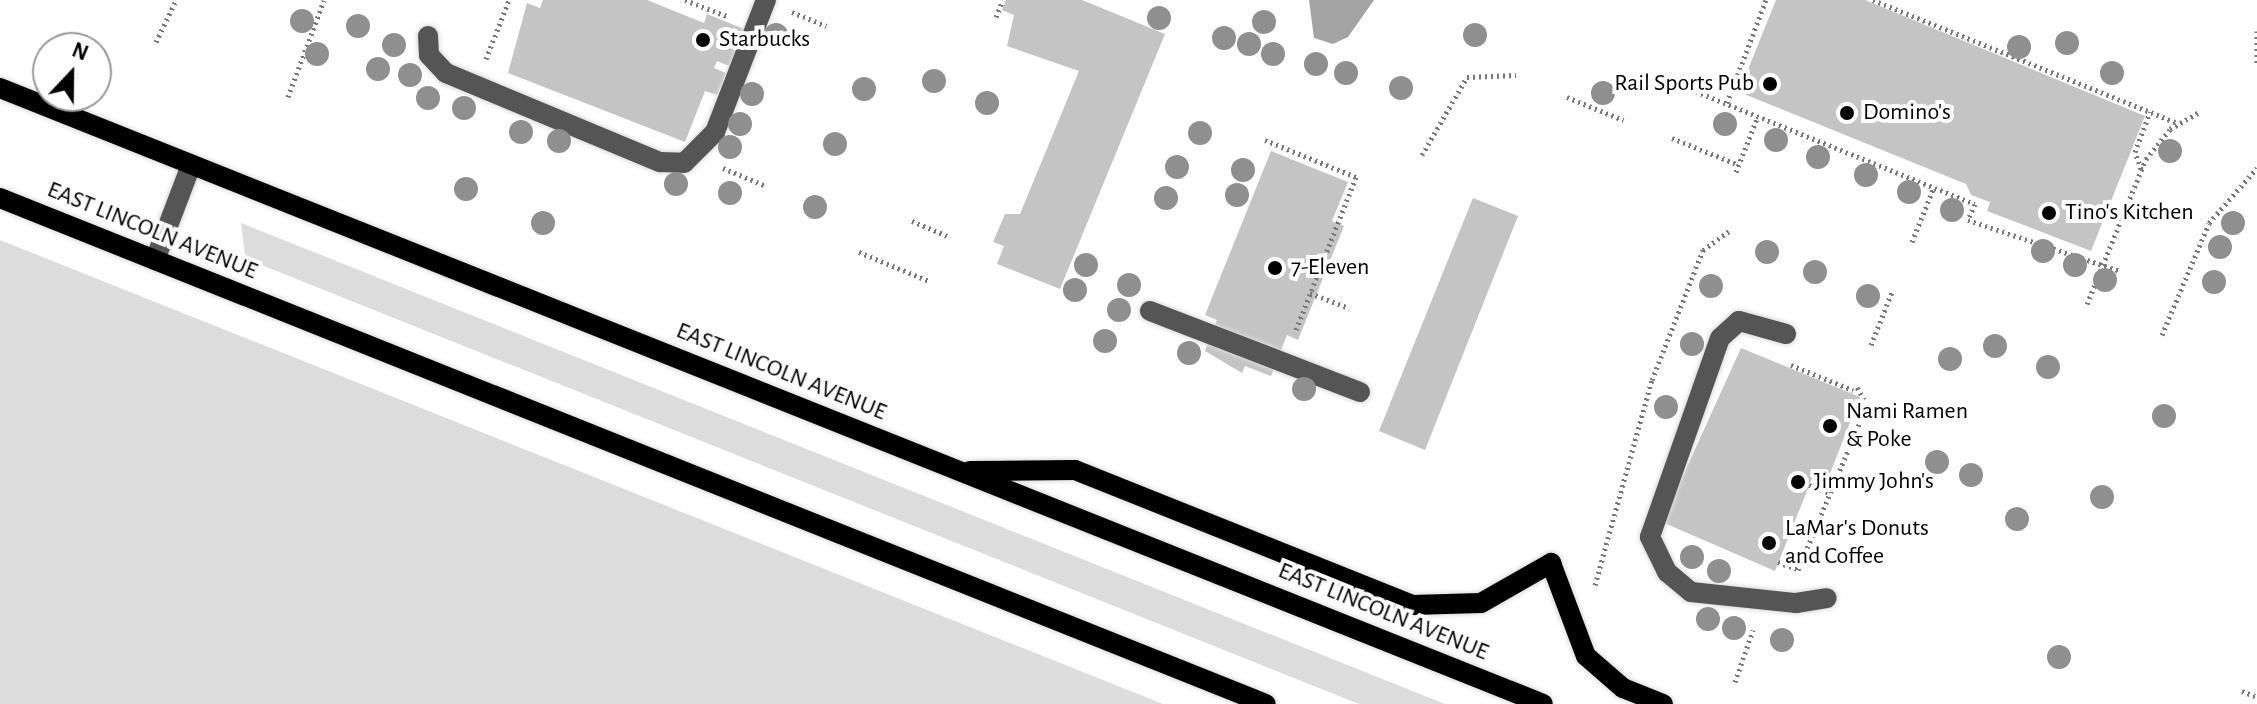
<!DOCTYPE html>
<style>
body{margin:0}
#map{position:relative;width:2257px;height:704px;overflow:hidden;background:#fff;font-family:"Alegreya Sans",sans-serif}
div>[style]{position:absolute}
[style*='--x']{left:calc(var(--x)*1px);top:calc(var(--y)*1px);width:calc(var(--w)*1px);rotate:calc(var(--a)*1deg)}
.green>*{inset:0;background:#dcdcdc}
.water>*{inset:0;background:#a3a3a3}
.building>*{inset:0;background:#c4c4c4}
.path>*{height:5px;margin-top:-2.5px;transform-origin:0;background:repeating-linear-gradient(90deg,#777 0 2px,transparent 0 6px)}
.roads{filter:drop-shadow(0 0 2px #dbdbdb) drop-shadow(0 0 2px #dbdbdb)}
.minor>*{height:20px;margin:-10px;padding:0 10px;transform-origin:10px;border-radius:10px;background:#555}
.major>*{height:20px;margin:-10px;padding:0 10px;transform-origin:10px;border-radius:10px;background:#000}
.trees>*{width:24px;height:24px;margin:-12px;border-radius:50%;background:#8f8f8f}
.dots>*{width:22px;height:22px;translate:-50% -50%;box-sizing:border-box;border:4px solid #fff;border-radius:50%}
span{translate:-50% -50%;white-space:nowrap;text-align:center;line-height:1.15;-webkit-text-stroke:8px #fff;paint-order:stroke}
.poi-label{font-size:24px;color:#000}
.left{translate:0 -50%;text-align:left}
.right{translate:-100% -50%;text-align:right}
.street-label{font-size:24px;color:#000}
.north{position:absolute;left:32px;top:32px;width:80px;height:80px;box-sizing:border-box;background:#fff;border:2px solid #999;border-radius:50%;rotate:22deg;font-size:22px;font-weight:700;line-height:32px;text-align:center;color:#000}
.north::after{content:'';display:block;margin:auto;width:28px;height:36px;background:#000;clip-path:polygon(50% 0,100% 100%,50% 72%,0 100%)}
</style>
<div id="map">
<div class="green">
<div style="clip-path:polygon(241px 223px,1445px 704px,1359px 704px,264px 266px,245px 255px)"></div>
<div style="clip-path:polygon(0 240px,1163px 704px,0 704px)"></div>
</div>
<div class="water">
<div style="clip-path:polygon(1309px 0,1374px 0,1348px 37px,1333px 44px,1314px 38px)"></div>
</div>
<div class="building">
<div style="clip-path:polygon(543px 0,647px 0,704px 23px,707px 14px,744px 29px,729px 66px,717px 61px,714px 68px,726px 73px,717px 95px,705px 91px,685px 142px,508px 73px,527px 3px,540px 8px)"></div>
<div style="clip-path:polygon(1006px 0,1082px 0,1165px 34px,1060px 289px,997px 264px,1004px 246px,993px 242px,1005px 214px,1020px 214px,1079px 71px,1007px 46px,1014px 15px,1002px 10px)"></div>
<div style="clip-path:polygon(1776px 0,1865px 0,2145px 116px,2091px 251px,1987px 211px,1990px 202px,1971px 195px,1966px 184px,1739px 92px)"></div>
<div style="clip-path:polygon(1271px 151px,1348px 182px,1332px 221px,1344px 226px,1298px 340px,1287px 335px,1271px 376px,1245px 366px,1242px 373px,1205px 351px,1217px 320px,1205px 315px)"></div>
<div style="clip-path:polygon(1473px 198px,1518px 216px,1425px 450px,1379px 431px)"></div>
<div style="clip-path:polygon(1741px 348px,1860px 397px,1827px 481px,1813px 476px,1775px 571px,1662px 522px)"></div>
</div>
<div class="path">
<div style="--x:685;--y:0;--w:45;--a:20.9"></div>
<div style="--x:1873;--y:0;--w:328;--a:22"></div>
<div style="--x:792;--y:12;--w:37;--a:22"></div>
<div style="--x:996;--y:17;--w:18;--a:-68"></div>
<div style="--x:2257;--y:31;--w:35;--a:90"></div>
<div style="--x:156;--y:42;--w:47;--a:-64.5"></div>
<div style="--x:486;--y:59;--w:63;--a:-68.7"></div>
<div style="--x:1690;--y:89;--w:307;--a:22"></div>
<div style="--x:1975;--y:204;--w:17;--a:114"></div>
<div style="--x:1968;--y:220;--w:160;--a:18.5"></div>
<div style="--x:288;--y:97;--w:103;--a:-69.6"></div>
<div style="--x:1567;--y:97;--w:61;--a:22.3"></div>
<div style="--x:1727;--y:103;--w:110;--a:-69.3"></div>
<div style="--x:1672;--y:138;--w:72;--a:21.9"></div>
<div style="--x:1265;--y:140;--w:98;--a:22.1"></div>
<div style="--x:1356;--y:177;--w:168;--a:111.4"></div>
<div style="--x:1422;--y:155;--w:90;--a:-60"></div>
<div style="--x:1467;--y:77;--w:49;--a:-2.3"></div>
<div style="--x:723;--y:168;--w:47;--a:22.7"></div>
<div style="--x:2141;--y:169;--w:18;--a:-109"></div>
<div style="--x:2135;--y:152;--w:43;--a:-69.4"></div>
<div style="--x:1736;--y:172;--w:60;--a:-68.6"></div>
<div style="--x:912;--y:221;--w:39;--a:23"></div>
<div style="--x:1912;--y:242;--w:59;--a:-68.2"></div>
<div style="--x:859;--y:252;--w:76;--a:22.5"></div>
<div style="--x:1310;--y:293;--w:42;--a:21"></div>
<div style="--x:2087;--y:304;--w:157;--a:-67.9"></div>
<div style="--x:2146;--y:159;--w:38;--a:-51"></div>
<div style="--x:2170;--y:129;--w:34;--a:-30"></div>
<div style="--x:2162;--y:335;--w:121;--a:-67.2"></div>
<div style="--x:2209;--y:223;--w:73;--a:-48.9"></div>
<div style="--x:1871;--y:345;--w:57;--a:-68.4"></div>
<div style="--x:1791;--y:365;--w:67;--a:22"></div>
<div style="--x:1809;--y:485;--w:22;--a:21"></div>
<div style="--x:1778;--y:562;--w:20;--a:20"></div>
<div style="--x:1798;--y:570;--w:179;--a:-67.3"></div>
<div style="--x:1867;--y:405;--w:23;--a:-119"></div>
<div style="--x:1595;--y:585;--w:213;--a:-74.5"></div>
<div style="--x:1652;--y:380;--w:140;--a:-68.6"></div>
<div style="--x:1703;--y:250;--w:32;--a:-36"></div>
<div style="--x:1735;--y:682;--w:55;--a:-70.9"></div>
<div style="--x:2242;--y:691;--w:16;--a:22"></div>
</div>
<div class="roads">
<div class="minor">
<div style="--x:428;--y:36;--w:19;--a:87"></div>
<div style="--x:429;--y:55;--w:25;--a:47"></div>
<div style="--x:446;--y:73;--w:232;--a:22.6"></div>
<div style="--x:660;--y:162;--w:24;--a:2"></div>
<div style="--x:684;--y:163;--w:44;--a:-45"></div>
<div style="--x:715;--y:132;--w:142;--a:-68.9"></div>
<div style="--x:155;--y:260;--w:102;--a:-69.2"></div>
<div style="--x:1150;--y:311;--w:225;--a:21.1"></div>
<div style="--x:1786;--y:334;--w:49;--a:-164.5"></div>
<div style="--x:1739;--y:321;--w:25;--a:138"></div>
<div style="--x:1720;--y:338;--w:211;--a:109.4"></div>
<div style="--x:1650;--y:537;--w:39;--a:64"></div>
<div style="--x:1667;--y:572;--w:31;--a:40"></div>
<div style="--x:1691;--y:592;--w:106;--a:6"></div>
<div style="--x:1796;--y:603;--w:31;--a:-9"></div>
</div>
<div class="major">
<div style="--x:0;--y:88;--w:1661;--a:21.76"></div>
<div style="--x:0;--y:198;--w:1363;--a:21.79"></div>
<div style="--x:970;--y:471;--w:105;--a:-0.5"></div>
<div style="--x:1075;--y:470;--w:363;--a:21.8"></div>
<div style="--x:1412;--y:605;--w:69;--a:-1.7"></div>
<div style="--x:1481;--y:603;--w:81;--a:-29.7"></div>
<div style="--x:1551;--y:563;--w:99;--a:69.4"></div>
<div style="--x:1586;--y:656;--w:49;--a:40.9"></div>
<div style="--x:1623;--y:688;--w:43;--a:21.8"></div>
</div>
</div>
<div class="trees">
<div style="left:1159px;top:18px"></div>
<div style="left:302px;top:21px"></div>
<div style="left:1264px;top:22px"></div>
<div style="left:358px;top:26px"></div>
<div style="left:776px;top:35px"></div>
<div style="left:1475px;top:35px"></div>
<div style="left:1224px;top:38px"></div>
<div style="left:2067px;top:43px"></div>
<div style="left:1249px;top:44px"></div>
<div style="left:394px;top:45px"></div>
<div style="left:2019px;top:47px"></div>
<div style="left:317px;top:54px"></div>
<div style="left:1273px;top:54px"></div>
<div style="left:1316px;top:64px"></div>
<div style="left:378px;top:69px"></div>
<div style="left:1346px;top:73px"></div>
<div style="left:2112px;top:73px"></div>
<div style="left:410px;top:75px"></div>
<div style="left:934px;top:81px"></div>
<div style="left:1401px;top:88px"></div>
<div style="left:864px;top:89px"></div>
<div style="left:1603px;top:93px"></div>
<div style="left:752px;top:94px"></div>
<div style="left:428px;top:98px"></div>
<div style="left:987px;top:103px"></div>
<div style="left:464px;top:108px"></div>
<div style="left:740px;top:124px"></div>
<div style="left:1725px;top:124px"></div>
<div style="left:521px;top:132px"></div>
<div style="left:1200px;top:133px"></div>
<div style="left:1776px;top:140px"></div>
<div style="left:559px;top:141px"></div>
<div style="left:835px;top:144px"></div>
<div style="left:730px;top:147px"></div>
<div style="left:2170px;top:151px"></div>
<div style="left:1818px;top:157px"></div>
<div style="left:1177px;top:167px"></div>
<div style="left:1243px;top:170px"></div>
<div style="left:1866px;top:175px"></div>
<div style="left:676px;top:184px"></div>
<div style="left:466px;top:189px"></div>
<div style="left:1909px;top:192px"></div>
<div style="left:730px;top:193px"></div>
<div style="left:1237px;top:195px"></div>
<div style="left:1166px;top:198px"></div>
<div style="left:815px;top:207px"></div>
<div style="left:1952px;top:210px"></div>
<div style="left:543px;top:223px"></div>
<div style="left:2233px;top:223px"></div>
<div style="left:2220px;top:247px"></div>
<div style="left:2043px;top:251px"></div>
<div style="left:1767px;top:252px"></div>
<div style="left:1086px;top:265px"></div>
<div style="left:2075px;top:265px"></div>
<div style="left:1815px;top:272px"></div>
<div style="left:2105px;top:280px"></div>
<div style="left:2214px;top:282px"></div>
<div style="left:1129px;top:285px"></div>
<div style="left:1711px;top:286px"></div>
<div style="left:1075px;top:290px"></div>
<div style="left:1868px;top:296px"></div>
<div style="left:1119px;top:310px"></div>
<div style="left:1105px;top:341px"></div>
<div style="left:1692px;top:344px"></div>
<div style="left:1995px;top:346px"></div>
<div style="left:1189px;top:353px"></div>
<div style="left:1950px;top:359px"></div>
<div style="left:2048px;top:367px"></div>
<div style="left:1304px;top:389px"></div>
<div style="left:1666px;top:407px"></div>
<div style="left:2164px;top:416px"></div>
<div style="left:1937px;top:462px"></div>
<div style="left:1971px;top:475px"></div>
<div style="left:2102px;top:497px"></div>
<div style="left:2017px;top:519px"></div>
<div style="left:1692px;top:557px"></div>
<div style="left:1719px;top:571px"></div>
<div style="left:1708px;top:619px"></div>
<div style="left:1734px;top:628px"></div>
<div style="left:1782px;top:640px"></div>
<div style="left:2059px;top:657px"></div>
</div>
<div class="dots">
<div style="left:703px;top:40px;background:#000"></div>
<div style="left:1770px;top:84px;background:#000"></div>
<div style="left:1847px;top:113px;background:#000"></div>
<div style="left:2049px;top:213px;background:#000"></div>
<div style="left:1275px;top:268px;background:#000"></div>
<div style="left:1830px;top:426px;background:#000"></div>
<div style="left:1798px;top:482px;background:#000"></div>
<div style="left:1769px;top:543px;background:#000"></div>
</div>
<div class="poi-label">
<span class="left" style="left:719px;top:40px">Starbucks</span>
<span class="right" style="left:1754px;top:84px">Rail Sports Pub</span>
<span class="left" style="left:1863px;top:113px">Domino's</span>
<span class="left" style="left:2065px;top:213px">Tino's Kitchen</span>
<span class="left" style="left:1291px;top:268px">7-Eleven</span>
<span class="left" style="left:1846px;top:426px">Nami Ramen<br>&amp; Poke</span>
<span class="left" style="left:1814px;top:482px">Jimmy John's</span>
<span class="left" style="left:1785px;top:543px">LaMar's Donuts<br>and Coffee</span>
</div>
<div class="street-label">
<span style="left:152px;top:231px;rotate:22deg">EAST LINCOLN AVENUE</span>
<span style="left:781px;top:372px;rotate:22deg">EAST LINCOLN AVENUE</span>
<span style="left:1383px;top:612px;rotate:22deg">EAST LINCOLN AVENUE</span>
</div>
<div class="north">N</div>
</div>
